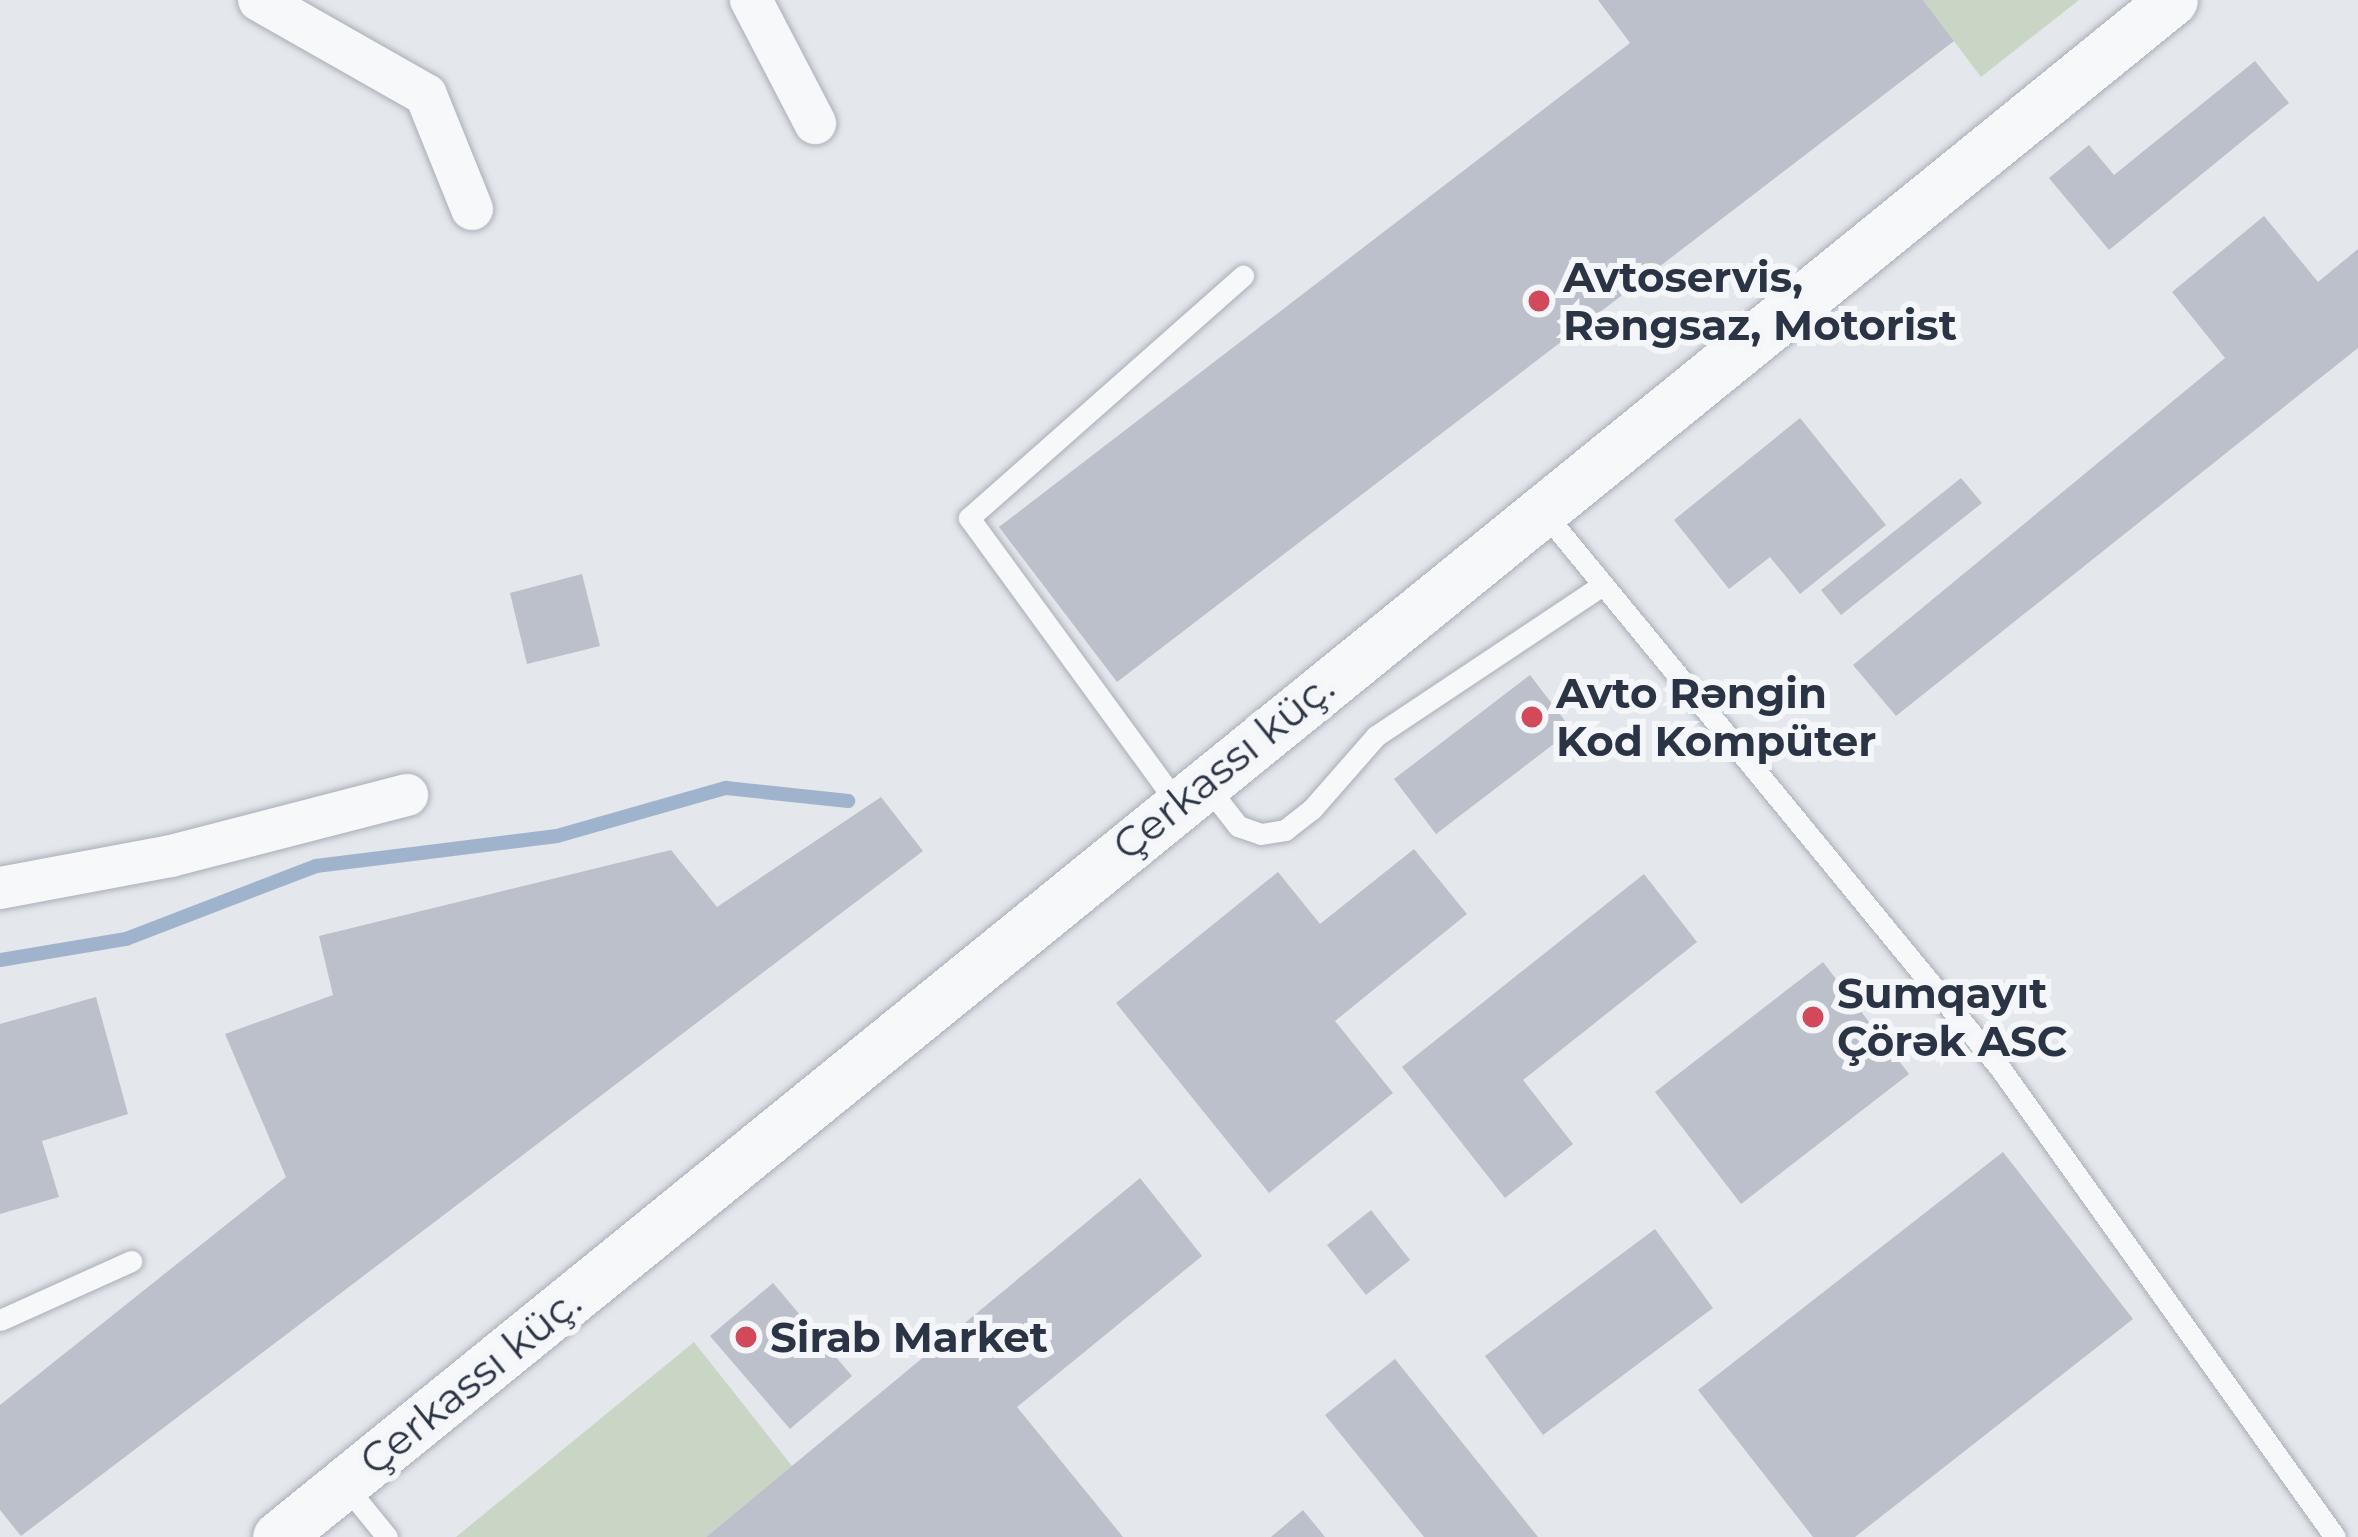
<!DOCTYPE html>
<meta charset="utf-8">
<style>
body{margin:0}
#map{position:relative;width:2358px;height:1537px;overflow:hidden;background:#e4e7ec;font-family:Montserrat,sans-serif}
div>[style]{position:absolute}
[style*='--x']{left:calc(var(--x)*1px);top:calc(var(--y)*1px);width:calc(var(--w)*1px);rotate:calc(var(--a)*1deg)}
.green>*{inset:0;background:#c9d6c5}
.stream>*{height:14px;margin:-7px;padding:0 7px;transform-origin:7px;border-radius:7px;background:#9fb4cc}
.building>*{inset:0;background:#bbc0ca}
.roads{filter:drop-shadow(0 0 3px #a9aeb7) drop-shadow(0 0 3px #a9aeb7)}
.service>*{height:21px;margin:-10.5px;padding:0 10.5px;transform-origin:10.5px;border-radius:10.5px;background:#f7f8fa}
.minor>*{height:42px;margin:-21px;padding:0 21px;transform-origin:21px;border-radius:21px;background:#f7f8fa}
.tertiary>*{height:51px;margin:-25.5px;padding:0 25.5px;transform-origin:25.5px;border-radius:25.5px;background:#f7f8fa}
.dots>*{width:33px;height:33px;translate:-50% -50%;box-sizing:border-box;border:6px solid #f4f6f9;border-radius:50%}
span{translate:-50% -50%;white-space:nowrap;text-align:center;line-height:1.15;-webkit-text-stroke:12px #f4f6f9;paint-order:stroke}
.poi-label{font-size:42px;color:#2b3445;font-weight:700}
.left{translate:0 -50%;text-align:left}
.street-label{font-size:42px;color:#2b3445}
</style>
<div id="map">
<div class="green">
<div style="clip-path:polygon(1923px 0,2079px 0,1981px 77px)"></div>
<div style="clip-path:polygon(694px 1342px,792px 1466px,706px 1537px,456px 1537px)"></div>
</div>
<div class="stream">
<div style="--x:0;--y:960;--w:128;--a:-9.5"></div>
<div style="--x:126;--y:939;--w:204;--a:-21"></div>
<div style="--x:316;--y:866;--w:243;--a:-7.1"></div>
<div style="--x:557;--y:836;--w:176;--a:-15.9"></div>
<div style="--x:726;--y:788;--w:123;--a:6.1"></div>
</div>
<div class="building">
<div style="clip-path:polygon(1598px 0,1923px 0,1954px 41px,1117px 682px,999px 527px,1630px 43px)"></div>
<div style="clip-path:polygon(2255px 61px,2289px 103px,2109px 250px,2049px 178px,2089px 145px,2114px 175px)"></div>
<div style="clip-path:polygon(2264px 216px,2318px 282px,2358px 249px,2358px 348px,1896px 716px,1853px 665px,2225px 358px,2172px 292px)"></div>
<div style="clip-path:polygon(1800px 418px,1886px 525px,1800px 594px,1770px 557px,1729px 589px,1674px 520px)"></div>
<div style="clip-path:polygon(1961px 478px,1982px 503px,1841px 615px,1821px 590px)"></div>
<div style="clip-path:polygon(582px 574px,600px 646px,527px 664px,510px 593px)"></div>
<div style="clip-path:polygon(1530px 675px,1572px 730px,1436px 834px,1394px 779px)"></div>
<div style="clip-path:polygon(881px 797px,923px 851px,21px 1536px,0 1510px,0 1405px,286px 1177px,225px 1034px,333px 995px,319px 936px,671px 850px,717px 907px)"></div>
<div style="clip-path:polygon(1414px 849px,1467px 914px,1335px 1021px,1393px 1093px,1269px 1193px,1116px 1003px,1278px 872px,1320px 924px)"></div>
<div style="clip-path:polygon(1644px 874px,1697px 942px,1523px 1080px,1573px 1144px,1505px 1198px,1402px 1067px)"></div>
<div style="clip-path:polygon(1823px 962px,1909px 1074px,1741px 1204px,1655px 1092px)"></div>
<div style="clip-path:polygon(96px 997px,128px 1114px,42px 1141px,59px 1197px,0 1214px,0 1024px)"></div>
<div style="clip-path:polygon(2003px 1152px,2133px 1319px,1855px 1537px,1813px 1537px,1698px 1390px)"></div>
<div style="clip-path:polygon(1140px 1178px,1202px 1256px,1017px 1407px,1123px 1537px,706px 1537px)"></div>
<div style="clip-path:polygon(1371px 1210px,1410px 1260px,1366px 1295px,1327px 1245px)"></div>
<div style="clip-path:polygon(1655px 1229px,1713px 1308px,1543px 1435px,1485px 1356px)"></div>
<div style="clip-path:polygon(773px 1283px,852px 1376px,790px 1429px,710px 1336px)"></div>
<div style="clip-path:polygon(1395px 1359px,1538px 1537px,1424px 1537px,1325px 1415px)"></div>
<div style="clip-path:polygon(1303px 1510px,1325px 1537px,1271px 1537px)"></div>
</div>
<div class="roads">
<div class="service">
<div style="--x:1541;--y:509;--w:723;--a:50.61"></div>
<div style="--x:2000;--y:1068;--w:576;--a:54.46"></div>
<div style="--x:1207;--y:786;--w:51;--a:52.2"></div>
<div style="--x:1238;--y:826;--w:24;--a:19"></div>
<div style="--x:1261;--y:834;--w:24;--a:-9"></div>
<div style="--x:1285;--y:830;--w:34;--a:-38"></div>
<div style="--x:1312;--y:809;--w:97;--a:-48.8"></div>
<div style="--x:1376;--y:736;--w:272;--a:-33.7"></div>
<div style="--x:1177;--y:803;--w:353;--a:-126.1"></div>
<div style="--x:969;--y:518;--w:366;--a:-41.5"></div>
<div style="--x:0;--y:1320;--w:144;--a:-24.2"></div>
<div style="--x:344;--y:1484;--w:68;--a:50.9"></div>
</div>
<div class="minor">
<div style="--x:259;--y:0;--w:192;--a:29.6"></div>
<div style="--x:426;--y:95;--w:123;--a:68"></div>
<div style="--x:751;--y:0;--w:139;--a:62.5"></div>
<div style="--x:0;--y:888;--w:174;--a:-10.6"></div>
<div style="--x:171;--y:856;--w:244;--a:-14.5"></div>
</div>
<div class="tertiary">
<div style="--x:278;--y:1537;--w:2439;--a:-39.06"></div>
</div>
</div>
<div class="dots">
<div style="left:1539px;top:301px;background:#d1495b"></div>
<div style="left:1532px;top:717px;background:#d1495b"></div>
<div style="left:1813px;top:1017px;background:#d1495b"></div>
<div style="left:746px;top:1337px;background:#d1495b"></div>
</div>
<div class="poi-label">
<span class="left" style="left:1563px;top:301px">Avtoservis,<br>Rəngsaz, Motorist</span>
<span class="left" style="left:1556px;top:717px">Avto Rəngin<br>Kod Kompüter</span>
<span class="left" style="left:1837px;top:1017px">Sumqayıt<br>Çörək ASC</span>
<span class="left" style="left:770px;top:1337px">Sirab Market</span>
</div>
<div class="street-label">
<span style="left:1223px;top:766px;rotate:-39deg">Çerkassı küç.</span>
<span style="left:470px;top:1381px;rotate:-39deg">Çerkassı küç.</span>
</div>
</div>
